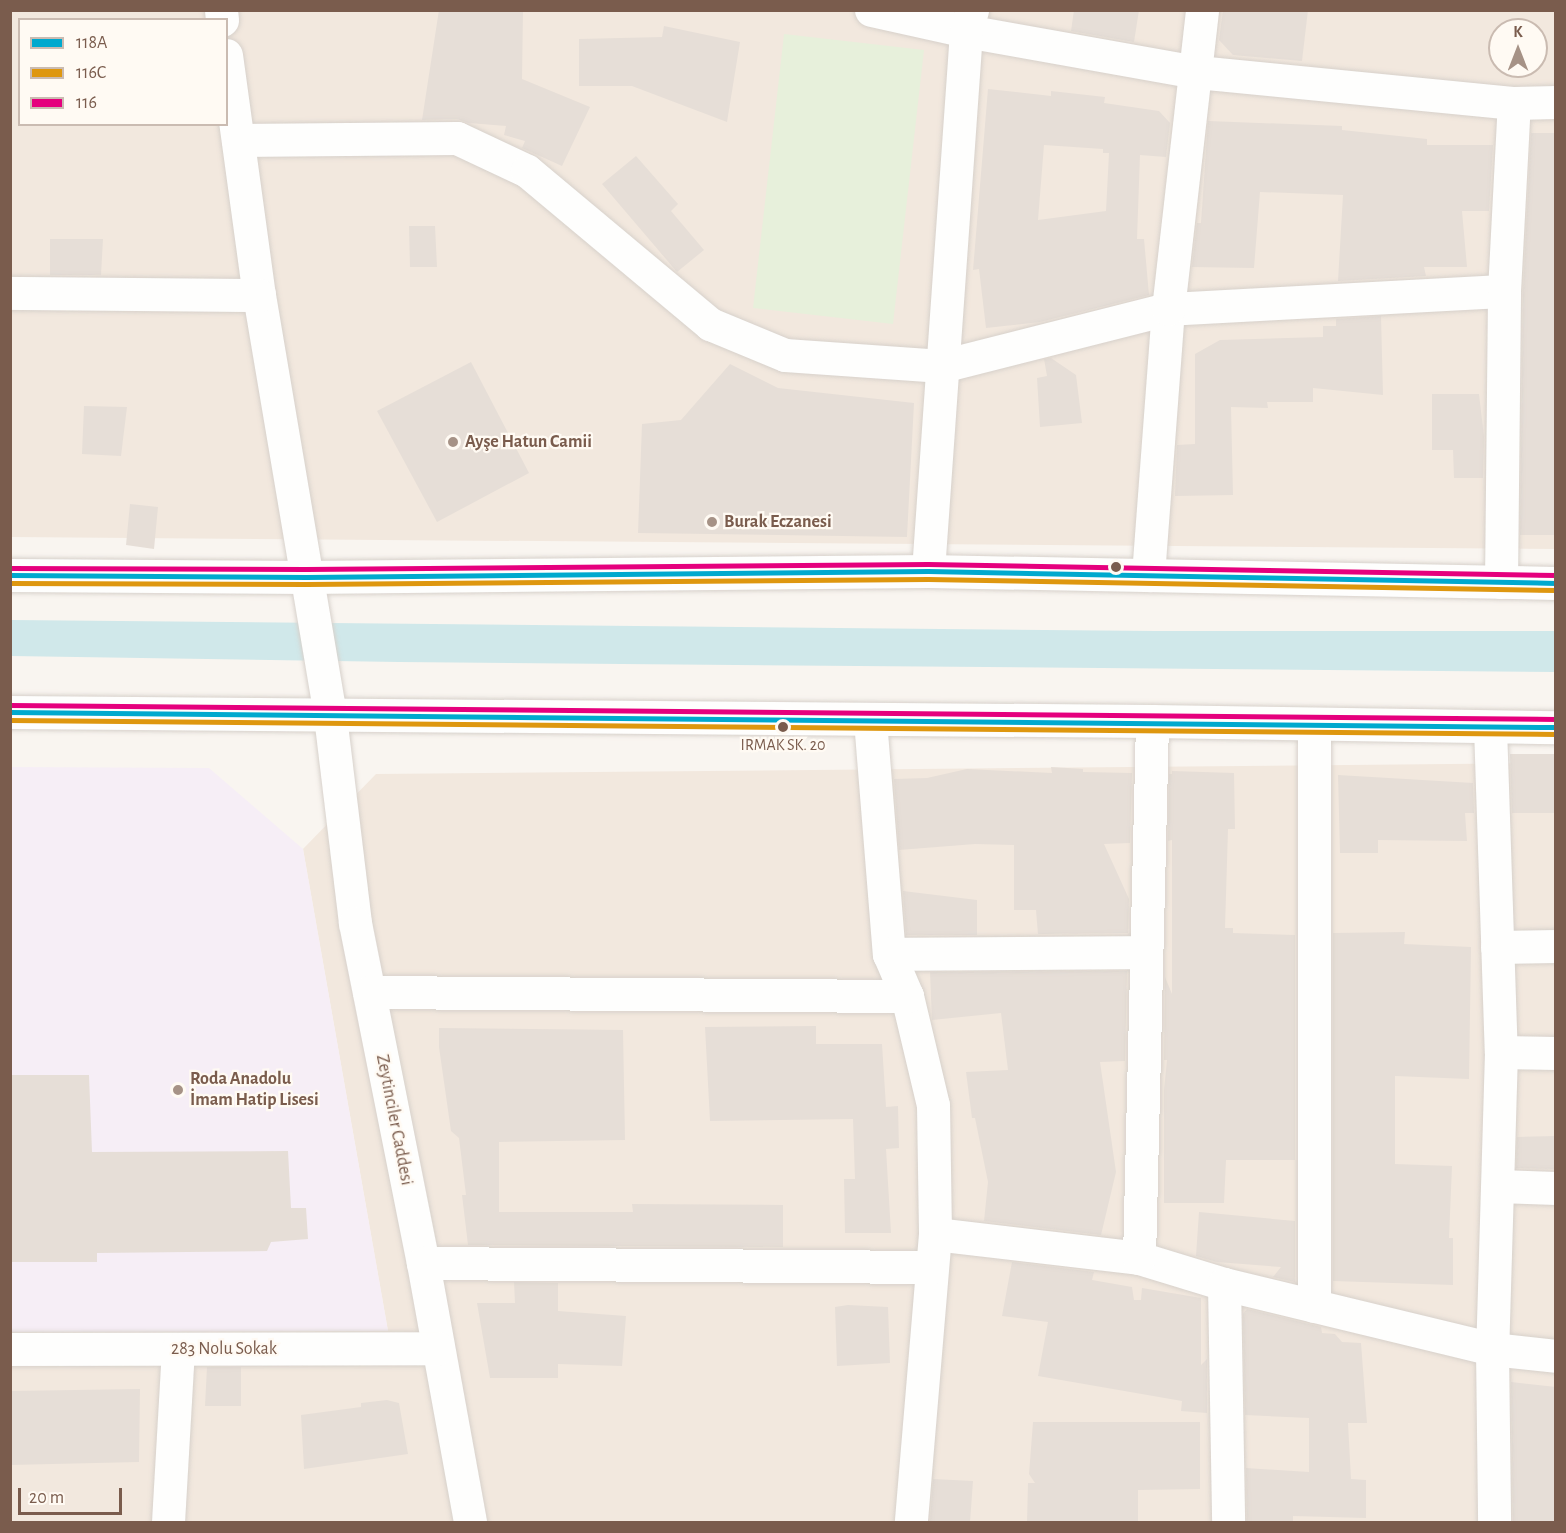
<!DOCTYPE html>
<meta charset="utf-8">
<style>
body{margin:0}
#map{position:relative;width:1566px;height:1533px;overflow:hidden;background:#f9f5f0;font-family:"Alegreya Sans",sans-serif}
div>[style]{position:absolute}
[style*='--x']{left:calc(var(--x)*1px);top:calc(var(--y)*1px);width:calc(var(--w)*1px);rotate:calc(var(--a)*1deg)}
.residential>*{inset:0;background:#f2e8de}
.education>*{inset:0;background:#f6eef6}
.green>*{inset:0;background:#e7f0db}
.water>*{inset:0;background:#d0e8ea}
.building>*{inset:0;background:#e6ded7}
.roads{filter:drop-shadow(0 0 2px #d7d1cb) drop-shadow(0 0 2px #d7d1cb)}
.minor>*{height:33px;margin:-16.5px;padding:0 16.5px;transform-origin:16.5px;border-radius:16.5px;background:#fefefd}
.secondary>*{height:33px;margin:-16.5px;padding:0 16.5px;transform-origin:16.5px;border-radius:16.5px;background:#fefefd}
.bus-1>*{height:4.5px;margin:-2.25px;padding:0 2.25px;transform-origin:2.25px;border-radius:2.25px;background:#00a9ce}
.bus-2>*{height:4.5px;margin:-2.25px;padding:0 2.25px;transform-origin:2.25px;border-radius:2.25px;background:#de970f}
.bus-3>*{height:4.5px;margin:-2.25px;padding:0 2.25px;transform-origin:2.25px;border-radius:2.25px;background:#e5007d}
.dots>*{width:16px;height:16px;translate:-50% -50%;box-sizing:border-box;border:3px solid #fffaf3;border-radius:50%}
span{translate:-50% -50%;white-space:nowrap;text-align:center;line-height:1.15;-webkit-text-stroke:4.5px #fffaf3;paint-order:stroke}
.bus-label{font-size:16px;color:#7a5c4d}
.poi-label{font-size:18px;color:#7a5c4d;font-weight:700}
.left{translate:0 -50%;text-align:left}
.street-label{font-size:18px;color:#7a5c4d}
.frame{position:absolute;inset:0;border:12px solid #7a5c4d;pointer-events:none}
.legend{position:absolute;left:18px;top:18px;width:210px;height:108px;box-sizing:border-box;background:#fffaf3;border:2px solid #cabbb1;margin:0;padding:8px 10px;list-style:none;font-size:18px;color:#7a5c4d}
.legend li{display:flex;align-items:center;gap:12px;height:30px}
.legend b{width:30px;border:2px solid #cabbb1}
.north{position:absolute;left:1488px;top:18px;width:60px;height:60px;box-sizing:border-box;background:#fffaf3;border:2px solid #cabbb1;border-radius:50%;rotate:0deg;font-size:16px;font-weight:700;line-height:24px;text-align:center;color:#7a5c4d}
.north::after{content:'';display:block;margin:auto;width:21px;height:27px;background:#a69286;clip-path:polygon(50% 0,100% 100%,50% 72%,0 100%)}
.scale{position:absolute;left:18px;top:1488px;width:104px;height:27px;box-sizing:border-box;border:3px solid #7a5c4d;border-top:0;padding-left:8px;font-size:18px;line-height:21px;white-space:nowrap;color:#7a5c4d;-webkit-text-stroke:4px #fffaf3;paint-order:stroke}
</style>
<div id="map">
<div class="residential">
<div style="clip-path:polygon(evenodd,11px 11px,1555px 11px,1555px 549px,11px 537px,11px 11px,20px 20px,226px 20px,226px 124px,20px 124px,20px 20px,11px 11px,1500px 30px,1536px 30px,1536px 66px,1500px 66px,1500px 30px)"></div>
<div style="clip-path:polygon(1555px 763px,1555px 1522px,11px 1522px,10px 1332px,388px 1331px,303px 849px,376px 774px)"></div>
</div>
<div class="education">
<div style="clip-path:polygon(10px 767px,209px 768px,303px 849px,388px 1331px,11px 1332px)"></div>
</div>
<div class="green">
<div style="clip-path:polygon(784px 34px,924px 50px,893px 324px,753px 308px)"></div>
</div>
<div class="water">
<div style="clip-path:polygon(11px 620px,1156px 631px,1556px 631px,1555px 672px,399px 662px,11px 656px)"></div>
</div>
<div class="building">
<div style="clip-path:polygon(439px 10px,523px 10px,522px 79px,590px 107px,562px 166px,522px 148px,525px 141px,504px 135px,506px 126px,469px 123px,457px 119px,422px 120px)"></div>
<div style="clip-path:polygon(1074px 10px,1139px 10px,1134px 42px,1071px 31px)"></div>
<div style="clip-path:polygon(1223px 10px,1308px 10px,1302px 61px,1233px 55px,1219px 40px)"></div>
<div style="clip-path:polygon(664px 26px,740px 42px,727px 122px,632px 86px,579px 86px,579px 39px,662px 37px)"></div>
<div style="clip-path:polygon(evenodd,988px 89px,1051px 96px,1051px 91px,1105px 97px,1104px 103px,1159px 111px,1170px 123px,1166px 157px,1140px 155px,1137px 239px,1144px 239px,1149px 295px,1040px 322px,986px 328px,979px 269px,973px 270px,988px 89px,1044px 145px,1103px 149px,1103px 153px,1109px 153px,1106px 211px,1038px 220px,1044px 145px)"></div>
<div style="clip-path:polygon(1208px 121px,1342px 126px,1342px 130px,1427px 139px,1427px 145px,1493px 145px,1489px 211px,1462px 211px,1467px 267px,1424px 267px,1426px 276px,1338px 281px,1343px 195px,1260px 192px,1254px 268px,1192px 267px,1197px 223px,1201px 223px)"></div>
<div style="clip-path:polygon(1531px 133px,1556px 133px,1556px 535px,1520px 535px,1523px 292px)"></div>
<div style="clip-path:polygon(636px 156px,678px 204px,671px 211px,704px 250px,677px 272px,602px 184px)"></div>
<div style="clip-path:polygon(409px 226px,435px 226px,437px 267px,410px 267px)"></div>
<div style="clip-path:polygon(50px 239px,103px 239px,101px 275px,50px 275px)"></div>
<div style="clip-path:polygon(1381px 316px,1383px 395px,1313px 388px,1313px 402px,1267px 402px,1268px 408px,1231px 407px,1233px 495px,1175px 496px,1177px 445px,1195px 444px,1195px 354px,1220px 340px,1323px 337px,1323px 326px,1336px 326px,1336px 319px)"></div>
<div style="clip-path:polygon(1051px 358px,1076px 375px,1082px 423px,1040px 427px,1037px 378px,1047px 376px,1044px 359px)"></div>
<div style="clip-path:polygon(471px 362px,529px 473px,437px 522px,377px 411px)"></div>
<div style="clip-path:polygon(730px 364px,778px 388px,914px 403px,907px 537px,638px 533px,642px 424px,681px 420px)"></div>
<div style="clip-path:polygon(1432px 394px,1479px 394px,1484px 437px,1483px 478px,1454px 478px,1453px 450px,1432px 450px)"></div>
<div style="clip-path:polygon(84px 406px,127px 407px,121px 456px,82px 454px)"></div>
<div style="clip-path:polygon(130px 504px,158px 507px,154px 549px,126px 545px)"></div>
<div style="clip-path:polygon(1510px 754px,1556px 754px,1556px 813px,1512px 813px)"></div>
<div style="clip-path:polygon(1051px 767px,1083px 769px,1083px 772px,1132px 773px,1130px 843px,1104px 844px,1129px 899px,1128px 933px,1038px 934px,1036px 910px,1014px 910px,1014px 845px,975px 844px,899px 850px,894px 779px,927px 778px,967px 769px,1052px 773px)"></div>
<div style="clip-path:polygon(1172px 771px,1234px 773px,1235px 829px,1228px 829px,1225px 928px,1233px 928px,1233px 933px,1295px 935px,1295px 1160px,1226px 1160px,1224px 1203px,1164px 1203px,1164px 1090px,1167px 1060px,1164px 1060px,1165px 977px,1172px 994px,1172px 840px,1168px 841px,1169px 774px,1172px 774px)"></div>
<div style="clip-path:polygon(1338px 775px,1473px 783px,1474px 813px,1465px 813px,1467px 841px,1378px 840px,1378px 853px,1340px 853px)"></div>
<div style="clip-path:polygon(903px 891px,977px 900px,977px 935px,906px 935px)"></div>
<div style="clip-path:polygon(1405px 932px,1404px 944px,1471px 947px,1469px 1079px,1395px 1076px,1395px 1164px,1452px 1166px,1449px 1238px,1453px 1238px,1453px 1285px,1333px 1281px,1333px 933px)"></div>
<div style="clip-path:polygon(1127px 971px,1125px 1061px,1100px 1062px,1116px 1172px,1101px 1235px,984px 1221px,988px 1182px,975px 1118px,972px 1118px,966px 1072px,1008px 1070px,1001px 1013px,932px 1020px,930px 972px)"></div>
<div style="clip-path:polygon(816px 1026px,816px 1044px,882px 1044px,886px 1107px,898px 1106px,899px 1148px,886px 1149px,891px 1233px,845px 1233px,844px 1179px,855px 1179px,853px 1119px,710px 1121px,705px 1027px)"></div>
<div style="clip-path:polygon(439px 1028px,623px 1030px,625px 1140px,499px 1142px,499px 1212px,633px 1212px,632px 1204px,783px 1205px,783px 1247px,468px 1245px,462px 1195px,466px 1195px,459px 1138px,451px 1131px,439px 1047px)"></div>
<div style="clip-path:polygon(10px 1075px,89px 1075px,92px 1152px,288px 1151px,291px 1208px,306px 1208px,308px 1239px,271px 1242px,267px 1251px,97px 1253px,97px 1262px,10px 1262px)"></div>
<div style="clip-path:polygon(1556px 1136px,1556px 1169px,1516px 1168px,1517px 1137px)"></div>
<div style="clip-path:polygon(1199px 1212px,1295px 1221px,1295px 1282px,1273px 1277px,1281px 1267px,1217px 1262px,1196px 1256px)"></div>
<div style="clip-path:polygon(1012px 1262px,1094px 1272px,1092px 1280px,1132px 1287px,1134px 1300px,1141px 1300px,1142px 1288px,1201px 1298px,1201px 1365px,1207px 1359px,1207px 1413px,1181px 1411px,1182px 1401px,1038px 1376px,1048px 1322px,1002px 1316px)"></div>
<div style="clip-path:polygon(514px 1282px,558px 1283px,558px 1311px,626px 1316px,622px 1366px,558px 1364px,558px 1378px,490px 1378px,477px 1303px,515px 1303px)"></div>
<div style="clip-path:polygon(848px 1305px,888px 1307px,890px 1363px,837px 1366px,835px 1307px)"></div>
<div style="clip-path:polygon(1247px 1309px,1321px 1327px,1322px 1333px,1335px 1334px,1342px 1342px,1361px 1343px,1367px 1423px,1348px 1423px,1351px 1479px,1366px 1480px,1366px 1518px,1293px 1516px,1293px 1522px,1247px 1522px,1246px 1468px,1309px 1472px,1309px 1418px,1245px 1415px,1243px 1314px)"></div>
<div style="clip-path:polygon(207px 1367px,241px 1367px,241px 1406px,205px 1406px)"></div>
<div style="clip-path:polygon(1511px 1382px,1556px 1387px,1556px 1522px,1513px 1522px)"></div>
<div style="clip-path:polygon(140px 1389px,139px 1462px,10px 1465px,10px 1391px)"></div>
<div style="clip-path:polygon(387px 1400px,399px 1403px,408px 1454px,304px 1469px,301px 1415px,361px 1407px,361px 1403px)"></div>
<div style="clip-path:polygon(1033px 1422px,1200px 1422px,1200px 1489px,1138px 1490px,1138px 1522px,1027px 1522px,1028px 1483px,1035px 1483px,1029px 1474px)"></div>
<div style="clip-path:polygon(933px 1479px,973px 1481px,970px 1522px,930px 1522px)"></div>
</div>
<div class="roads">
<div class="minor">
<div style="--x:221;--y:10;--w:10;--a:84"></div>
<div style="--x:871;--y:10;--w:97;--a:12.5"></div>
<div style="--x:966;--y:31;--w:235;--a:10.1"></div>
<div style="--x:1197;--y:72;--w:319;--a:5.6"></div>
<div style="--x:1514;--y:103;--w:42;--a:-1.4"></div>
<div style="--x:226;--y:55;--w:242;--a:82.2"></div>
<div style="--x:259;--y:295;--w:427;--a:80.4"></div>
<div style="--x:330;--y:716;--w:209;--a:83.1"></div>
<div style="--x:355;--y:923;--w:347;--a:78.7"></div>
<div style="--x:423;--y:1263;--w:263;--a:79.7"></div>
<div style="--x:238;--y:140;--w:219;--a:-0.5"></div>
<div style="--x:457;--y:138;--w:77;--a:25.2"></div>
<div style="--x:527;--y:171;--w:239;--a:39.9"></div>
<div style="--x:710;--y:324;--w:81;--a:22.5"></div>
<div style="--x:785;--y:355;--w:157;--a:4"></div>
<div style="--x:942;--y:366;--w:233;--a:-14.2"></div>
<div style="--x:1168;--y:309;--w:336;--a:-3.1"></div>
<div style="--x:10;--y:293;--w:249;--a:0.5"></div>
<div style="--x:928;--y:571;--w:541;--a:-85.97"></div>
<div style="--x:966;--y:31;--w:22;--a:-74"></div>
<div style="--x:1148;--y:575;--w:267;--a:-85.7"></div>
<div style="--x:1168;--y:309;--w:301;--a:-83.5"></div>
<div style="--x:1501;--y:582;--w:291;--a:-89.4"></div>
<div style="--x:1504;--y:291;--w:188;--a:-87"></div>
<div style="--x:870;--y:720;--w:235;--a:85.4"></div>
<div style="--x:889;--y:954;--w:46;--a:66.8"></div>
<div style="--x:907;--y:996;--w:112;--a:76.6"></div>
<div style="--x:933;--y:1105;--w:129;--a:89.1"></div>
<div style="--x:935;--y:1234;--w:289;--a:94.8"></div>
<div style="--x:1490;--y:727;--w:325;--a:88.1"></div>
<div style="--x:1501;--y:1052;--w:297;--a:91.7"></div>
<div style="--x:1492;--y:1349;--w:173;--a:89.3"></div>
<div style="--x:1497;--y:947;--w:59;--a:-1"></div>
<div style="--x:889;--y:954;--w:257;--a:-0.4"></div>
<div style="--x:369;--y:992;--w:538;--a:0.43"></div>
<div style="--x:1501;--y:1052;--w:55;--a:1"></div>
<div style="--x:1498;--y:1186;--w:58;--a:2"></div>
<div style="--x:935;--y:1234;--w:205;--a:6.7"></div>
<div style="--x:1139;--y:1258;--w:89;--a:17"></div>
<div style="--x:1224;--y:1284;--w:276;--a:13.6"></div>
<div style="--x:1492;--y:1349;--w:64;--a:6.2"></div>
<div style="--x:1139;--y:1258;--w:537;--a:-88.61"></div>
<div style="--x:423;--y:1263;--w:508;--a:0.45"></div>
<div style="--x:1224;--y:1284;--w:238;--a:89"></div>
<div style="--x:1314;--y:1306;--w:582;--a:-90"></div>
<div style="--x:10;--y:1349;--w:428;--a:-0.1"></div>
<div style="--x:168;--y:1522;--w:173;--a:-86.7"></div>
</div>
<div class="secondary">
<div style="--x:10;--y:575;--w:296;--a:0.4"></div>
<div style="--x:306;--y:577;--w:622;--a:-0.55"></div>
<div style="--x:928;--y:571;--w:628;--a:1.09"></div>
<div style="--x:10;--y:712;--w:1142;--a:0.45"></div>
<div style="--x:1152;--y:721;--w:404;--a:0.9"></div>
</div>
</div>
<div class="bus-1">
<div style="--x:10;--y:575;--w:296;--a:0.4"></div>
<div style="--x:306;--y:577;--w:622;--a:-0.55"></div>
<div style="--x:928;--y:571;--w:628;--a:1.09"></div>
<div style="--x:10;--y:712;--w:1546;--a:0.56"></div>
</div>
<div class="bus-2">
<div style="--x:10;--y:583;--w:296;--a:0.2"></div>
<div style="--x:306;--y:584;--w:622;--a:-0.46"></div>
<div style="--x:928;--y:579;--w:628;--a:1"></div>
<div style="--x:10;--y:720;--w:1546;--a:0.52"></div>
</div>
<div class="bus-3">
<div style="--x:10;--y:568;--w:296;--a:0.2"></div>
<div style="--x:306;--y:569;--w:622;--a:-0.46"></div>
<div style="--x:928;--y:564;--w:628;--a:1"></div>
<div style="--x:10;--y:705;--w:1546;--a:0.52"></div>
</div>
<div class="dots">
<div style="left:453px;top:442px;background:#a69286"></div>
<div style="left:712px;top:522px;background:#a69286"></div>
<div style="left:1116px;top:567px;background:#7a5c4d"></div>
<div style="left:783px;top:727px;background:#7a5c4d"></div>
<div style="left:178px;top:1090px;background:#a69286"></div>
</div>
<div class="bus-label">
<span style="left:783px;top:745px">IRMAK SK. 20</span>
</div>
<div class="poi-label">
<span class="left" style="left:465px;top:442px">Ayşe Hatun Camii</span>
<span class="left" style="left:724px;top:522px">Burak Eczanesi</span>
<span class="left" style="left:190px;top:1090px">Roda Anadolu<br>İmam Hatip Lisesi</span>
</div>
<div class="street-label">
<span style="left:394px;top:1120px;rotate:79deg">Zeytinciler Caddesi</span>
<span style="left:224px;top:1349px">283 Nolu Sokak</span>
</div>
<div class="frame"></div>
<ul class="legend">
<li><b style="height:8px;background:#00a9ce"></b>118A</li>
<li><b style="height:8px;background:#de970f"></b>116C</li>
<li><b style="height:8px;background:#e5007d"></b>116</li>
</ul>
<div class="north">K</div>
<div class="scale">20 m</div>
</div>
